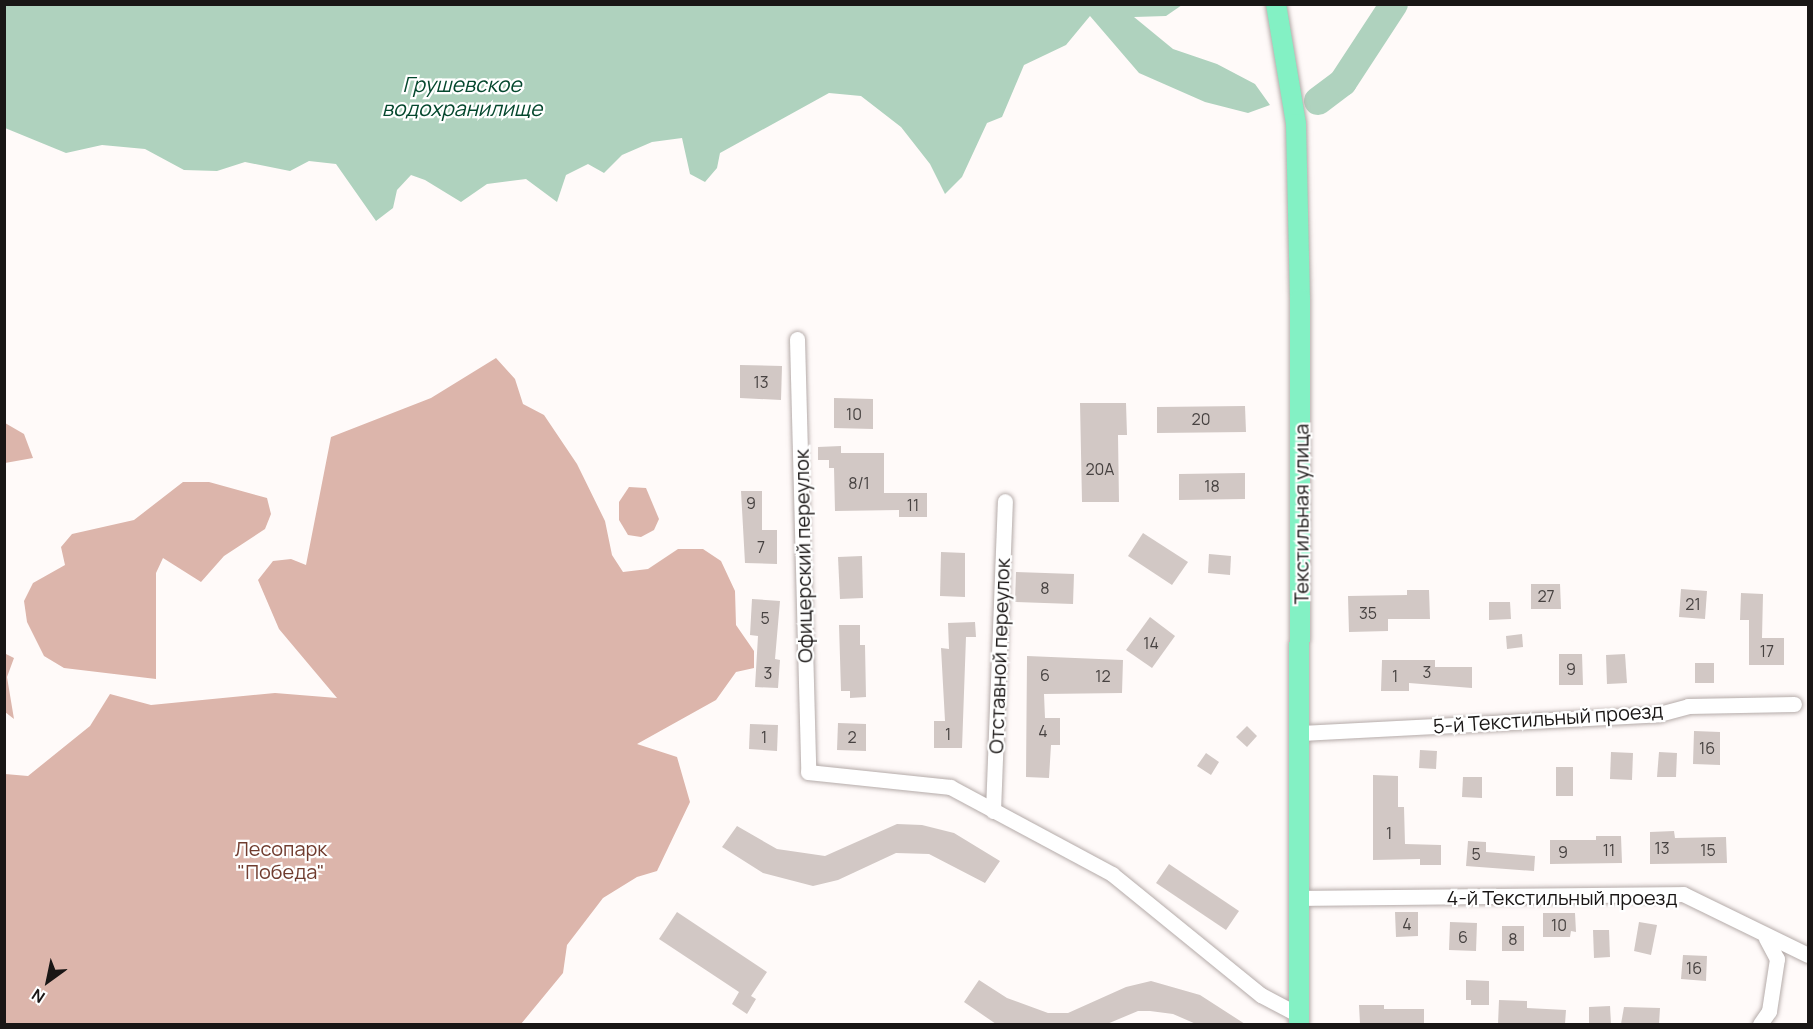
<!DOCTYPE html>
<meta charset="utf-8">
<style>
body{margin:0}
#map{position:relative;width:1813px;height:1029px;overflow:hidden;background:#fffaf9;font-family:Manrope,sans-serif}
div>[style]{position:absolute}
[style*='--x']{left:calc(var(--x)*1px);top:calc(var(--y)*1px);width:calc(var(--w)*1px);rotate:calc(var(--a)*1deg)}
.forest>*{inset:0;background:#dcb5ab}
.water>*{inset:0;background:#afd2be}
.river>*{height:28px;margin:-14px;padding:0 14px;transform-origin:14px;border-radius:14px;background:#afd2be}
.building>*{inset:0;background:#d2c8c5}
.roads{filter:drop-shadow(0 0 2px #b5aba9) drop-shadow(0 0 2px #b5aba9)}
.minor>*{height:15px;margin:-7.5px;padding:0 7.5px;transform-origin:7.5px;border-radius:7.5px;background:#fff}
.major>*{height:20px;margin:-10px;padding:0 10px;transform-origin:10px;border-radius:10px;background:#83f1c4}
span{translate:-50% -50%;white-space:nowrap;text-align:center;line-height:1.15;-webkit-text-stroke:4.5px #fff;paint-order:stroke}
.number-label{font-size:16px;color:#474241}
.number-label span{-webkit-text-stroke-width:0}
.street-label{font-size:20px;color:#191615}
.park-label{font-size:20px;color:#703c2f}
.water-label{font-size:21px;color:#04472d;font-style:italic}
.frame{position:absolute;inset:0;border:6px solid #191615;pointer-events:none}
.north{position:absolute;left:18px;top:951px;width:60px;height:60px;-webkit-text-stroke:4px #fff;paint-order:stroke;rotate:213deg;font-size:16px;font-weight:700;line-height:24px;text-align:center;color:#191615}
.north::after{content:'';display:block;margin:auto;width:21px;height:27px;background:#191615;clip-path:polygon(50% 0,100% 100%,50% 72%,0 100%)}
</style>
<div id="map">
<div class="forest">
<div style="clip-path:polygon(496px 358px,515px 379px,523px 404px,544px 415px,577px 464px,605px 521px,612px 555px,623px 572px,648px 569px,678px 549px,703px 549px,721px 561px,735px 591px,736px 625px,754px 651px,754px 668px,736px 672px,716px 700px,637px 744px,677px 757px,690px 802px,657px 871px,637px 877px,603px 898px,567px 945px,563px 973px,521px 1024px,5px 1024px,5px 774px,28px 776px,90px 726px,110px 694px,151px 705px,275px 693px,337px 698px,279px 629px,258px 580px,273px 561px,291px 559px,306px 565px,331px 437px,431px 398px)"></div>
<div style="clip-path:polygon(5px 423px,24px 434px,33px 458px,5px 463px)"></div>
<div style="clip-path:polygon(183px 482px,209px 482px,267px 498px,271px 514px,265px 529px,224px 556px,201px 582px,163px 558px,156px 573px,156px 679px,64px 668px,44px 656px,27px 622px,24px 601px,33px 583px,65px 565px,61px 547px,72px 534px,134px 520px)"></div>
<div style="clip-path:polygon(629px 487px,646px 488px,659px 519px,654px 530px,641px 537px,628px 535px,619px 520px,619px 502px)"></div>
<div style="clip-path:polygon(4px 653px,14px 658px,7px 677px,14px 719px,5px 712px)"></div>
</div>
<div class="water">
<div style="clip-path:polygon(5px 4px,1182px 5px,1166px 16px,1134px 17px,1173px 49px,1217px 64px,1255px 84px,1270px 105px,1248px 113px,1205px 102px,1139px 73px,1090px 16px,1066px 45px,1024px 65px,1002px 117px,987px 123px,962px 177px,945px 194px,930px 164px,901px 127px,861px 96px,829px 93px,720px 153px,717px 168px,705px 182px,690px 174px,682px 138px,652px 142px,622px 155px,604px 173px,588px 164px,566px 175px,557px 202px,526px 179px,487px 184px,461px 202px,425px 180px,411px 175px,397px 190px,393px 208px,376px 221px,336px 164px,309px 161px,290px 171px,245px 162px,217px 171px,184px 170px,145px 149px,102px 145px,66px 153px,5px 128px)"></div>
</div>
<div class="river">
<div style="--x:1318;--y:101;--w:31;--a:-37"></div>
<div style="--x:1343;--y:82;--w:93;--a:-56.8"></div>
</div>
<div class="building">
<div style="clip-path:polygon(740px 365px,782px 366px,781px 400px,740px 398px)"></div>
<div style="clip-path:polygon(834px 398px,873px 399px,873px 429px,834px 428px)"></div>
<div style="clip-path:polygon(1080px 403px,1126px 403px,1127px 435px,1118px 435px,1119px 502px,1082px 502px)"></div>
<div style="clip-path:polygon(1245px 406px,1246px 432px,1157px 433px,1157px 407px)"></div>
<div style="clip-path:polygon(841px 446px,841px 453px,884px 453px,884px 493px,927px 493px,927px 517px,899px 517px,899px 510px,835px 511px,834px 468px,829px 468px,829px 460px,818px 460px,818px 447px)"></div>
<div style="clip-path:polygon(1245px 473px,1245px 499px,1179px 500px,1179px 474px)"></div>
<div style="clip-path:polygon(741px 491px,762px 491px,762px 530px,777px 530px,777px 564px,745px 563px)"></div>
<div style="clip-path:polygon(1143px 533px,1188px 562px,1172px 585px,1128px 556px)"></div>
<div style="clip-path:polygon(941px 552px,965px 553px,965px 597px,940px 596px)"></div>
<div style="clip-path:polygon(1209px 554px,1231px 556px,1230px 575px,1208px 573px)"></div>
<div style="clip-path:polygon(862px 556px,863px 598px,840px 599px,838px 557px)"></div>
<div style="clip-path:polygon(1016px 572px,1074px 574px,1073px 604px,1015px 602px)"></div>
<div style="clip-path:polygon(1531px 584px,1560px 584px,1561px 609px,1531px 609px)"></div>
<div style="clip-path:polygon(1681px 589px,1707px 591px,1705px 619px,1679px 617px)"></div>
<div style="clip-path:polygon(1407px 590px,1429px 590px,1430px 619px,1388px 619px,1388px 631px,1349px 632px,1348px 596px,1407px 595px)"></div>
<div style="clip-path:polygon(1741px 593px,1763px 594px,1762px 638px,1784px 638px,1784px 665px,1749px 665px,1749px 620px,1740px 620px)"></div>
<div style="clip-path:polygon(752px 599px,780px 601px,775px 659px,780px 660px,778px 688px,755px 687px,758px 636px,750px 635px)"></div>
<div style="clip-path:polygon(1489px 602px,1510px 602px,1511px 619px,1489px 620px)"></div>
<div style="clip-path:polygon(1150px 617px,1175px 636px,1152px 668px,1126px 650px)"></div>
<div style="clip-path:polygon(975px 622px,976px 637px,966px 637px,962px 748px,934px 748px,934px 721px,945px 721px,941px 648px,949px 649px,948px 623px)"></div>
<div style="clip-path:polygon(839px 625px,860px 625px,860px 645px,865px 645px,866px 697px,850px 698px,850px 691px,841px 691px)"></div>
<div style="clip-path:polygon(1522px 634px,1523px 647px,1507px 649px,1506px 636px)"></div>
<div style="clip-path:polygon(1559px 654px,1582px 654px,1583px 685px,1559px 685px)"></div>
<div style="clip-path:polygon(1625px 654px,1627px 683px,1607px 684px,1606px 655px)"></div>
<div style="clip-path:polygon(1027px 656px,1123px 660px,1122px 693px,1044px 694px,1045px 718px,1060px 718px,1060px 745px,1051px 745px,1049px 778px,1026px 777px)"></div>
<div style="clip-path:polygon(1382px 660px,1435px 660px,1435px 667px,1472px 667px,1472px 688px,1409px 683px,1409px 691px,1381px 691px)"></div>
<div style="clip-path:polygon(1695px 663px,1714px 663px,1714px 683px,1695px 683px)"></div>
<div style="clip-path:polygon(838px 723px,866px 724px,866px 751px,837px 750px)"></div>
<div style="clip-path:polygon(750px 724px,778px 725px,777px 751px,749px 749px)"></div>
<div style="clip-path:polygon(1247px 726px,1257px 736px,1247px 747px,1236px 737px)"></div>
<div style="clip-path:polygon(1694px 731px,1720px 732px,1720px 765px,1693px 764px)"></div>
<div style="clip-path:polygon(1420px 750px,1437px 751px,1436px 769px,1419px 768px)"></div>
<div style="clip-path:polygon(1611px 752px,1633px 753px,1632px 780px,1610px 779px)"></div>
<div style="clip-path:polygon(1659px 752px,1677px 753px,1676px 777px,1657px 777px)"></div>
<div style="clip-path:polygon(1206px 753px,1219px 762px,1211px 775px,1197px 766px)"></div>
<div style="clip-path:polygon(1556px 767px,1573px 767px,1573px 796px,1556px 796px)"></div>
<div style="clip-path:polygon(1373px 775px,1398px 776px,1398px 807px,1404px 807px,1405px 844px,1441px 845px,1441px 865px,1420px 865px,1420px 859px,1373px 860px)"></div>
<div style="clip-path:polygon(1463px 777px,1482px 777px,1482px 798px,1462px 797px)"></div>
<div style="clip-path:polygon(897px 824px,922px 825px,954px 833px,1000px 861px,985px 883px,929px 854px,896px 853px,838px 880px,813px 886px,763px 873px,722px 847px,737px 826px,777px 849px,825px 856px)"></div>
<div style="clip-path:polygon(1674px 831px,1675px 838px,1726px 837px,1727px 863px,1650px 864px,1650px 832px)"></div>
<div style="clip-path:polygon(1596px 836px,1621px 836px,1622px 863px,1550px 864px,1550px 840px,1596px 840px)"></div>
<div style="clip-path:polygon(1468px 841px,1486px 842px,1486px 852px,1535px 856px,1534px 871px,1466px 866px)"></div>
<div style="clip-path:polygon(1169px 864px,1239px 911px,1226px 930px,1156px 883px)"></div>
<div style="clip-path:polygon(677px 912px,767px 972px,751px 996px,756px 999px,747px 1014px,732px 1004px,739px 992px,659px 939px)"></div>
<div style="clip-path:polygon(1395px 912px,1418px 912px,1418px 936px,1396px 937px)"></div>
<div style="clip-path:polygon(1543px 913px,1575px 913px,1576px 932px,1571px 931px,1570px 937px,1543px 937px)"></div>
<div style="clip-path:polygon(1450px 922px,1477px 923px,1476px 951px,1449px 950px)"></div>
<div style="clip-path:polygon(1639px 922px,1657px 925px,1651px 955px,1634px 951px)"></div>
<div style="clip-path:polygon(1502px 926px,1524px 926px,1524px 951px,1502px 951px)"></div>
<div style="clip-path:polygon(1593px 930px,1609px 930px,1610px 957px,1594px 958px)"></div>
<div style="clip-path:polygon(1683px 955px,1707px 956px,1706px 981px,1681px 979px)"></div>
<div style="clip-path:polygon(979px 980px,1007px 998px,1048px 1013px,1068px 1013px,1126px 987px,1151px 981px,1200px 995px,1245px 1024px,1196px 1024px,1173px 1014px,1150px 1011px,1138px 1011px,1107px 1024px,996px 1024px,964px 1002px)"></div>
<div style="clip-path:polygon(1466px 980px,1489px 981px,1489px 1005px,1471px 1005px,1471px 1000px,1466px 1000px)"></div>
<div style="clip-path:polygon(1499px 1000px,1527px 1001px,1527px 1008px,1566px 1010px,1565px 1024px,1498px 1024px)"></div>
<div style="clip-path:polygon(1359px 1005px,1384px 1005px,1384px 1009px,1424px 1009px,1424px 1024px,1360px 1024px)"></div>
<div style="clip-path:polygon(1610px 1006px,1611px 1024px,1589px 1024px,1589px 1007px)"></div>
<div style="clip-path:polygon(1624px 1007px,1660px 1008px,1659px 1024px,1621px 1024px)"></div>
</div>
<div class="roads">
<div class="minor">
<div style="--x:797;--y:339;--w:433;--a:88.5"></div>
<div style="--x:808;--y:772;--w:143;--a:6"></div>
<div style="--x:950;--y:787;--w:184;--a:28.2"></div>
<div style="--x:1112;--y:874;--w:192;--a:39.1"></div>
<div style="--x:1261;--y:995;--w:43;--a:27.8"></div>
<div style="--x:1301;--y:733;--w:359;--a:-3"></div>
<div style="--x:1659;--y:714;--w:30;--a:-15"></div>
<div style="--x:1688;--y:706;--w:106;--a:-1.1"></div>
<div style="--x:993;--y:811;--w:310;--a:-87.8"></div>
<div style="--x:1302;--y:898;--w:381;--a:-0.6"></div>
<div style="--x:1683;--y:894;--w:139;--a:26"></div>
<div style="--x:1760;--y:1024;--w:16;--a:-55"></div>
<div style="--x:1769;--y:1011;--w:53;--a:-81.3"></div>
<div style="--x:1777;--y:959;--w:24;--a:-118"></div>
</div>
<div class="major">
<div style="--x:1276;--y:4;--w:122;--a:80.5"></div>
<div style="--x:1296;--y:124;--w:175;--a:88.7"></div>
<div style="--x:1300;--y:299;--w:725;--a:90.08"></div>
</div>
</div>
<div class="number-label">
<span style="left:761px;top:382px">13</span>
<span style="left:854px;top:414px">10</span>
<span style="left:1201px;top:419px">20</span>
<span style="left:1100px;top:469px">20А</span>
<span style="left:859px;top:483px">8/1</span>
<span style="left:1212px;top:486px">18</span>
<span style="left:751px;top:503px">9</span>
<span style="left:913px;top:505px">11</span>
<span style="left:761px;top:547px">7</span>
<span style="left:1045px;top:588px">8</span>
<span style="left:1546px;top:596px">27</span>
<span style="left:1693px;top:604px">21</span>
<span style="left:1368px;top:613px">35</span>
<span style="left:765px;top:618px">5</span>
<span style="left:1151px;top:643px">14</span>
<span style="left:1767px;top:651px">17</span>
<span style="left:1571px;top:669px">9</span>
<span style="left:1427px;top:672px">3</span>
<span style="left:768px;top:673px">3</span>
<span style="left:1045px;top:675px">6</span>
<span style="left:1103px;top:676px">12</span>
<span style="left:1395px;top:676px">1</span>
<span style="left:1043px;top:731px">4</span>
<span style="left:948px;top:734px">1</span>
<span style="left:764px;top:737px">1</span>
<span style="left:852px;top:737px">2</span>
<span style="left:1707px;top:748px">16</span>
<span style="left:1389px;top:833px">1</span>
<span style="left:1662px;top:848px">13</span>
<span style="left:1609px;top:850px">11</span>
<span style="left:1708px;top:850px">15</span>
<span style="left:1563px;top:852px">9</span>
<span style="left:1476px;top:854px">5</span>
<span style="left:1407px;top:924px">4</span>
<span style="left:1559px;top:925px">10</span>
<span style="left:1463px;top:937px">6</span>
<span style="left:1513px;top:939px">8</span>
<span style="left:1694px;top:968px">16</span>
</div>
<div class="street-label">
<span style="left:1301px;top:514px;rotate:-90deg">Текстильная улица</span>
<span style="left:803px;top:556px;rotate:-91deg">Офицерский переулок</span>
<span style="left:999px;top:656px;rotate:-88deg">Отставной переулок</span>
<span style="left:1548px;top:718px;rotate:-4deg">5-й Текстильный проезд</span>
<span style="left:1562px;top:897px">4-й Текстильный проезд</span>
</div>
<div class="park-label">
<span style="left:281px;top:860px">Лесопарк<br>"Победа"</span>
</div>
<div class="water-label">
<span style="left:462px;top:96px">Грушевское<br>водохранилище</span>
</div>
<div class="frame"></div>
<div class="north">N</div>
</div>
